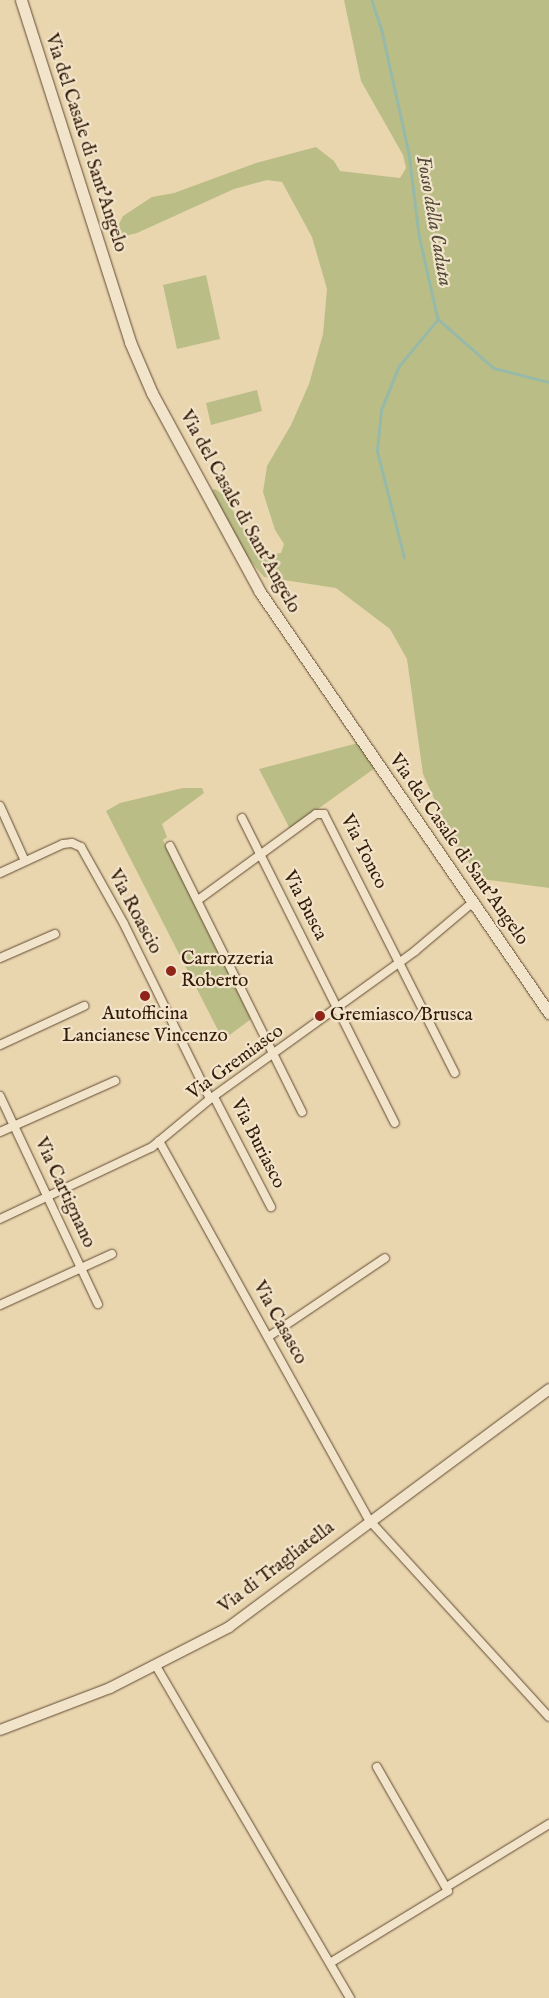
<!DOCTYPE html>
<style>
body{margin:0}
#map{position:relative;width:549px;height:1998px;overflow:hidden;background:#e9d6af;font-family:"IM FELL English",serif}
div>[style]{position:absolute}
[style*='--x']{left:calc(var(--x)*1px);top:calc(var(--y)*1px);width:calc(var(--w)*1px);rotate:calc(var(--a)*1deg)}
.green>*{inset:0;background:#bbbd87}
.stream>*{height:2.5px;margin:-1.25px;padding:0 1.25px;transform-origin:1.25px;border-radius:1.25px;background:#97b9a8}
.roads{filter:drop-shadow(0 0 1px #624a31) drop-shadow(0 0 1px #624a31)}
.minor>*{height:8px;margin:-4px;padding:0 4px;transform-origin:4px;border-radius:4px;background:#f1e4cb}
.tertiary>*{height:10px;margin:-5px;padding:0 5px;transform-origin:5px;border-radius:5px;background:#f1e4cb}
.secondary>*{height:11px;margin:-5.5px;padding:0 5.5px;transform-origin:5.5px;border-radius:5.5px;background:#f1e4cb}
.dots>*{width:14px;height:14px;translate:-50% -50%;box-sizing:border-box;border:2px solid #f1e4cb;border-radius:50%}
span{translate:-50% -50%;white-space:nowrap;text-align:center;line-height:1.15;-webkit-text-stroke:4.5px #f1e4cb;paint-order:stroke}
.street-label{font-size:19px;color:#351b07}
.poi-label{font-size:19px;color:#351b07}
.left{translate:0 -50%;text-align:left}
.water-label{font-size:20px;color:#524a37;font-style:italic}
</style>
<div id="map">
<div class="green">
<div style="clip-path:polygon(344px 0,549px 0,549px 888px,481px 879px,453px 841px,423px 774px,407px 659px,390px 629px,336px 588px,264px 577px,246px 556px,211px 491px,215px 489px,222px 494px,257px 548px,273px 554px,281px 553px,284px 544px,275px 530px,263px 492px,267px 466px,291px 425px,309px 384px,323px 334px,327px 289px,312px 237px,282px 182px,267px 180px,234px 189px,137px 233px,121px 237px,116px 230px,123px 216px,152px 197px,174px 193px,256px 163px,316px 147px,334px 161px,340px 171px,400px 178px,406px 168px,403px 155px,361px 81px)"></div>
<div style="clip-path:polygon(206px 275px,220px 339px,177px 349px,163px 285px)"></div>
<div style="clip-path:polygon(257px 390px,262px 411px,211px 425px,206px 403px)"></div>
<div style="clip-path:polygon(358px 743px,375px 768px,290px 829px,259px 769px)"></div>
<div style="clip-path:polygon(183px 788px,202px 788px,204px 793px,162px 824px,167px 837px,163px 840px,251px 1019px,223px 1040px,106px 811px,120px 803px)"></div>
</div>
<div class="stream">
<div style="--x:372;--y:0;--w:33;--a:72"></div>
<div style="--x:382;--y:31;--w:125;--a:77.5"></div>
<div style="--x:409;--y:153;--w:83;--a:83"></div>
<div style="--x:419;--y:235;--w:86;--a:77.3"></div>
<div style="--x:438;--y:319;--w:74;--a:41.2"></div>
<div style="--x:494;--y:368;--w:57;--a:14.3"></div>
<div style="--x:404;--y:558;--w:110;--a:-104.2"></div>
<div style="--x:377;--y:451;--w:41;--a:-84.4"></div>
<div style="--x:381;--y:410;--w:48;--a:-67.8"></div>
<div style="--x:399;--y:366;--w:61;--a:-50.3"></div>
</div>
<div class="roads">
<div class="minor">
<div style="--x:0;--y:806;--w:60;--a:65.6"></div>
<div style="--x:242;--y:818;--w:341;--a:63.4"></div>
<div style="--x:170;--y:846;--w:297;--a:63.6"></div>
<div style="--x:0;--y:873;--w:69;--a:-24.7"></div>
<div style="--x:63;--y:844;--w:9;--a:-6"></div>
<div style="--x:72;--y:843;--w:10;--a:24"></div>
<div style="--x:81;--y:847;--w:88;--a:60.8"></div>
<div style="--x:124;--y:924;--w:195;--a:63.8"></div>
<div style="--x:198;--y:900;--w:146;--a:-36.1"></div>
<div style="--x:316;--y:814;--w:8;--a:0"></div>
<div style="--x:324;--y:814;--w:290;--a:63.2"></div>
<div style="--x:0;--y:958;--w:60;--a:-23.6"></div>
<div style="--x:0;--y:1045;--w:93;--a:-24.9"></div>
<div style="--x:0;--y:1096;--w:230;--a:64.8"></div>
<div style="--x:214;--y:1097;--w:124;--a:62.6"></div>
<div style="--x:0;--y:1132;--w:126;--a:-23.9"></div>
<div style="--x:159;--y:1141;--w:435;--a:61"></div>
<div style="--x:370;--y:1521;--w:265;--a:47.6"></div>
<div style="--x:0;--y:1219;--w:168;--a:-25.3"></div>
<div style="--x:152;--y:1147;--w:75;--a:-39.6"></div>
<div style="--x:210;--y:1099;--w:253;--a:-35.8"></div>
<div style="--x:415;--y:951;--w:75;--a:-40.1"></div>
<div style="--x:0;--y:1305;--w:123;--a:-24.5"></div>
<div style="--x:268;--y:1337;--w:141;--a:-34"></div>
<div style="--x:156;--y:1666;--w:385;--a:59.7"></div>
<div style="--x:448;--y:1886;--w:119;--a:-31.5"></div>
<div style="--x:330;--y:1963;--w:138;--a:-31.4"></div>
<div style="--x:448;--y:1891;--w:143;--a:-119.8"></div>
</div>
<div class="tertiary">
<div style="--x:0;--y:1730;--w:118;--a:-20.9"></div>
<div style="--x:110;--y:1688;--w:134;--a:-27.1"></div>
<div style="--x:229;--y:1627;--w:399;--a:-36.6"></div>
</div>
<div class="secondary">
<div style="--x:21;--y:0;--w:359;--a:72.3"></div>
<div style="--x:130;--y:342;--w:56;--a:66.7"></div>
<div style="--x:152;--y:393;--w:226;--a:61.5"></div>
<div style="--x:260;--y:592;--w:511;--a:55.53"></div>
</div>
</div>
<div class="dots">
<div style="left:171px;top:971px;background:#8f2418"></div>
<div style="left:145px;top:996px;background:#8f2418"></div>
<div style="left:320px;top:1016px;background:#8f2418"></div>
</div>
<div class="street-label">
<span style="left:85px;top:143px;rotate:72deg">Via del Casale di Sant'Angelo</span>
<span style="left:239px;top:512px;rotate:61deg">Via del Casale di Sant'Angelo</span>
<span style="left:458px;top:850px;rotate:55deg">Via del Casale di Sant'Angelo</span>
<span style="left:363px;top:852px;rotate:63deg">Via Tonco</span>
<span style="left:304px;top:906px;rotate:63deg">Via Busca</span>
<span style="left:134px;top:912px;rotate:62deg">Via Roascio</span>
<span style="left:236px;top:1063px;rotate:-36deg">Via Gremiasco</span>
<span style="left:257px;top:1144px;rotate:63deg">Via Buriasco</span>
<span style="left:64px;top:1193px;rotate:65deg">Via Cartignano</span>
<span style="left:279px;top:1323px;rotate:61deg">Via Casasco</span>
<span style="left:277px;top:1568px;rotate:-37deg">Via di Tragliatella</span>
</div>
<div class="poi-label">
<span class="left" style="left:181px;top:971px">Carrozzeria<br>Roberto</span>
<span style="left:145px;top:1026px">Autofficina<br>Lancianese Vincenzo</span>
<span class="left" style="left:330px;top:1016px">Gremiasco/Brusca</span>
</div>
<div class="water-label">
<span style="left:434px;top:221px;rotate:80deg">Fosso della Caduta</span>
</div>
</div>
